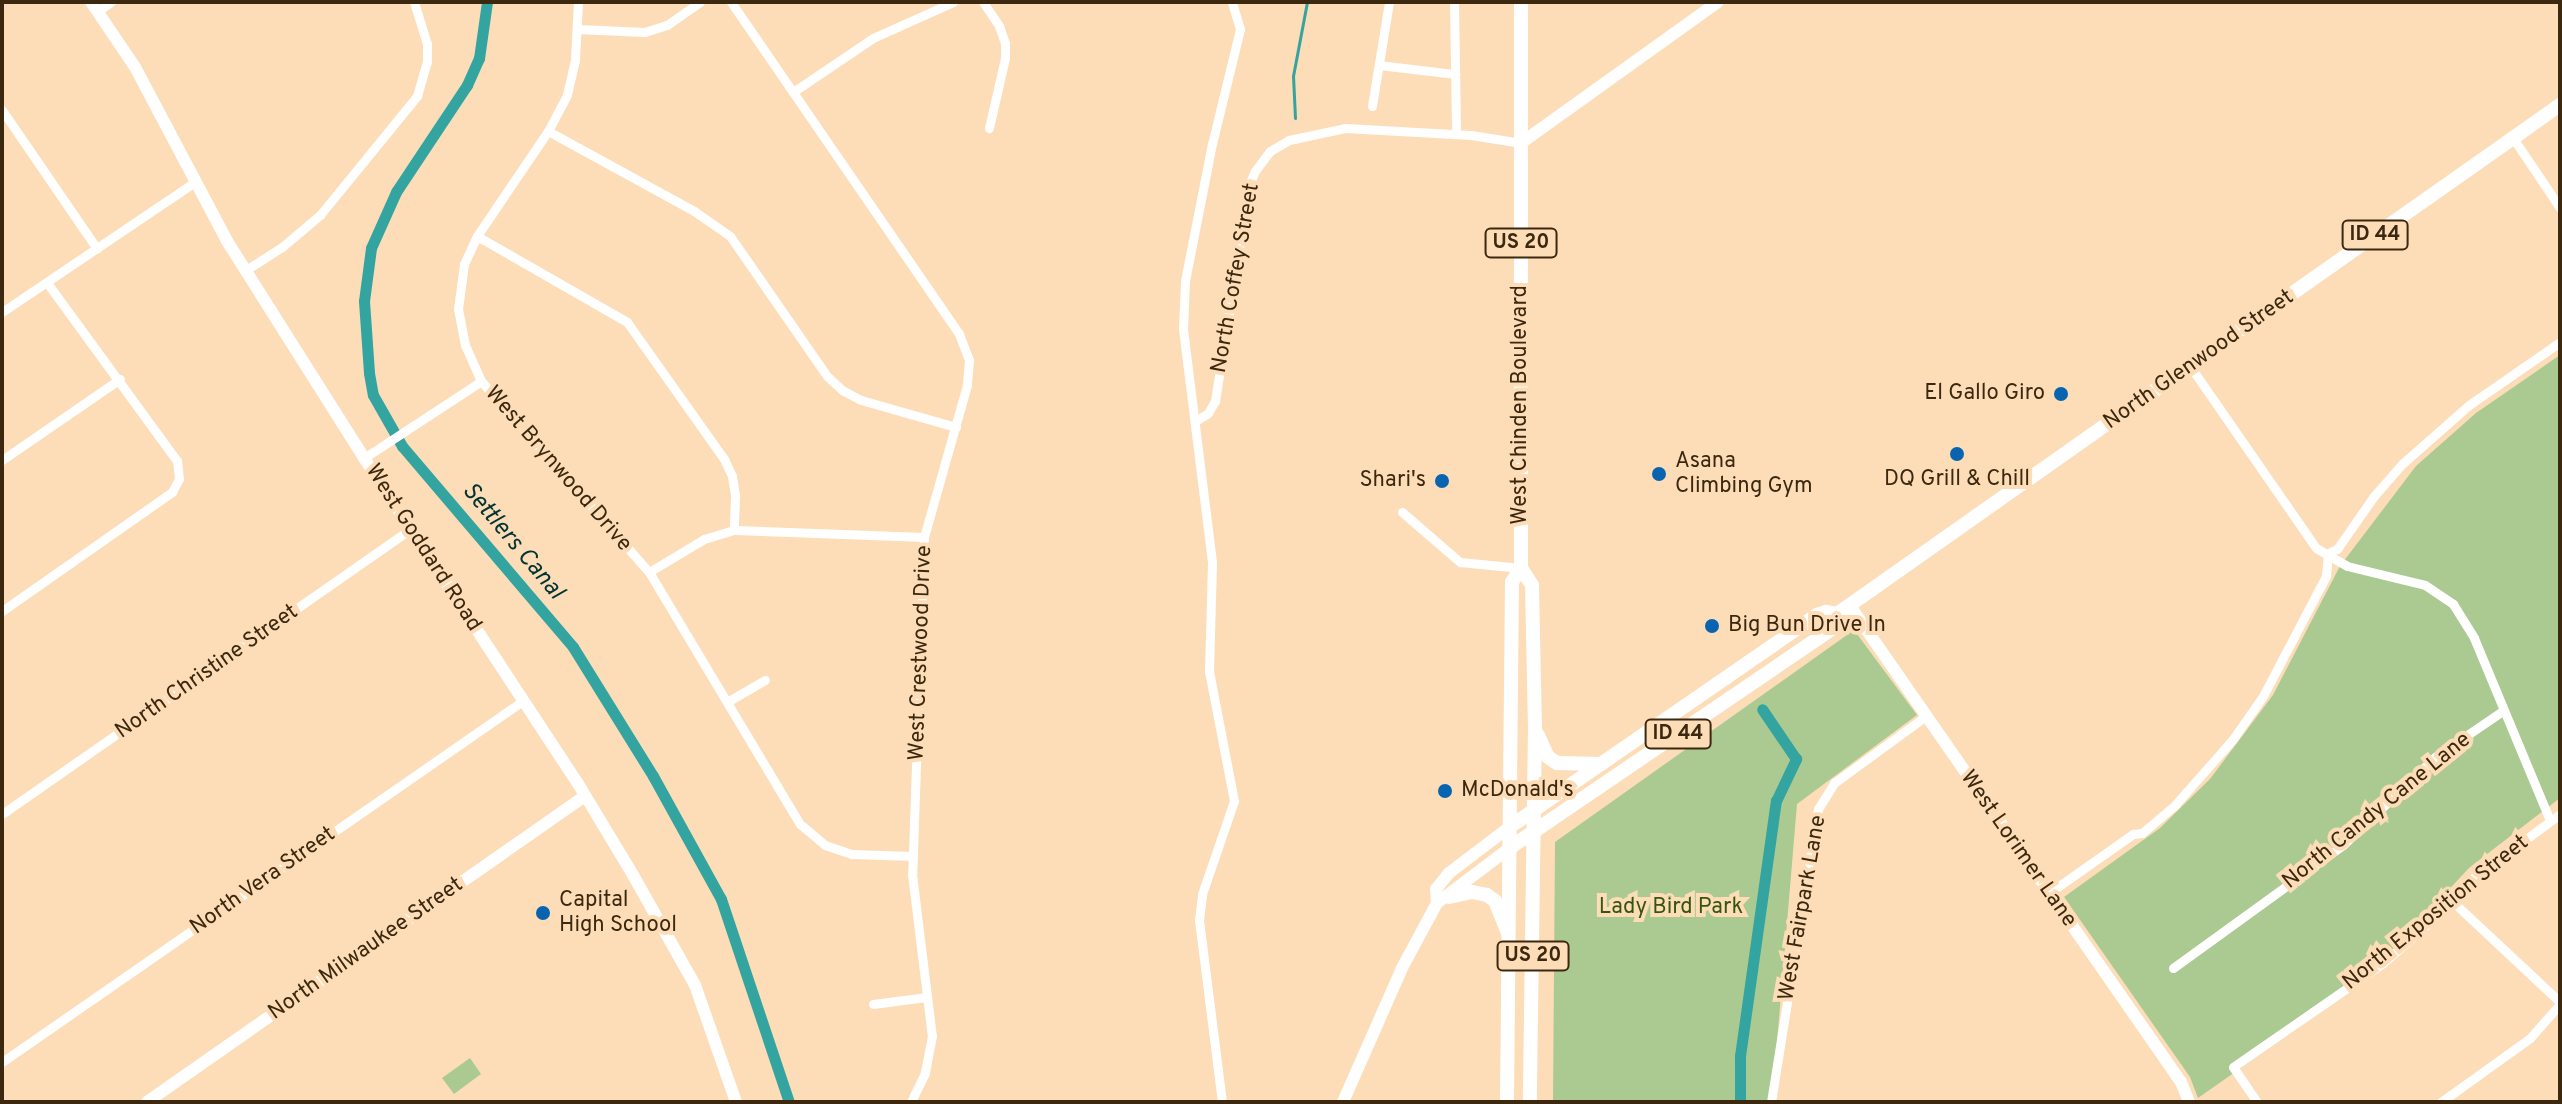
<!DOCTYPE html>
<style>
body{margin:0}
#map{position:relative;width:2562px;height:1104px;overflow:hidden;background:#fcddb8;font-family:Overpass,sans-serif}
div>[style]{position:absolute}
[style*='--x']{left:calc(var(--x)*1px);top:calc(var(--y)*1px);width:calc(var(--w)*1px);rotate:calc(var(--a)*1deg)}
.green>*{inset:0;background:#aaca91}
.stream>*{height:3px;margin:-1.5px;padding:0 1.5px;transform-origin:1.5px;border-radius:1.5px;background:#33a4a0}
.canal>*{height:11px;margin:-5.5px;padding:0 5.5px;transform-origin:5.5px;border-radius:5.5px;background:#33a4a0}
.street>*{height:9px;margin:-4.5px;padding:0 4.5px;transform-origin:4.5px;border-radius:4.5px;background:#fff}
.secondary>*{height:12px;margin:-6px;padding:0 6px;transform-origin:6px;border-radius:6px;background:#fff}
.primary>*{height:14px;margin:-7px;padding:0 7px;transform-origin:7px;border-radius:7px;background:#fff}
.dots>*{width:22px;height:22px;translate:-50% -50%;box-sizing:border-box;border:4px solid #fcddb8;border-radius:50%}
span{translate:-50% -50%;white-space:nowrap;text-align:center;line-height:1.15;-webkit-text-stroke:8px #fcddb8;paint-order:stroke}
.shield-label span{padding:2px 6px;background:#fcddb8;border:2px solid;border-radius:6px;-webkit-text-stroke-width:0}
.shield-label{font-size:20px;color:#3c280e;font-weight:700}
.street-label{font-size:22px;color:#3c280e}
.poi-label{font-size:22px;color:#3c280e}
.right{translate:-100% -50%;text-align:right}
.left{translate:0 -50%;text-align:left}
.park-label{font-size:22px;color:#35550f}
.water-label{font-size:24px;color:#003332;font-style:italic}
.frame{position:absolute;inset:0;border:4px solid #3c280e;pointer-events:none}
</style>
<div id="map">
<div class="green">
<div style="clip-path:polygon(2560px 355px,2560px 798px,2469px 868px,2361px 984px,2198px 1098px,2190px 1077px,2064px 897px,2160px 828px,2210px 779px,2273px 695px,2340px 566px,2416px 466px,2476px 413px)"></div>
<div style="clip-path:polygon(1854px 630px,1917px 715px,1797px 804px,1772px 1102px,1553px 1102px,1555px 842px)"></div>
<div style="clip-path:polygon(470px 1058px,481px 1074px,454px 1094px,442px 1078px)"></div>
</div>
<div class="stream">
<div style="--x:1295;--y:118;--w:42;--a:-92.7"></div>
<div style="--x:1293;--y:76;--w:75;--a:-79.3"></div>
</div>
<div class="canal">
<div style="--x:487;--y:2;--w:57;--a:98.1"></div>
<div style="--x:479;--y:58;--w:30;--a:114"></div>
<div style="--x:467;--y:85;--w:128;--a:123.6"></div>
<div style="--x:396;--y:192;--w:61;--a:114.1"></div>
<div style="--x:371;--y:248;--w:53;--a:97.5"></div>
<div style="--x:364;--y:301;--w:72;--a:86"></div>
<div style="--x:369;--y:373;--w:22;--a:80"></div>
<div style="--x:373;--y:395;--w:59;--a:60.4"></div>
<div style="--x:402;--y:446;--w:264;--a:49.6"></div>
<div style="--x:573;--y:647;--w:152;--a:58.2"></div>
<div style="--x:653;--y:776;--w:141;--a:61.1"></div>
<div style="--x:721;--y:899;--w:214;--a:71.5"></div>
<div style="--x:1740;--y:1102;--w:46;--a:-90"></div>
<div style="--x:1740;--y:1056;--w:258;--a:-82"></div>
<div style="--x:1776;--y:801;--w:47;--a:-64.5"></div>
<div style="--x:1796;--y:759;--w:60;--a:-124.2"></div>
</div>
<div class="street">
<div style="--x:578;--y:2;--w:58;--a:93"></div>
<div style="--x:575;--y:60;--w:36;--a:103"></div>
<div style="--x:567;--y:95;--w:41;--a:117.8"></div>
<div style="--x:548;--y:131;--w:127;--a:124.1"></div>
<div style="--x:477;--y:236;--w:31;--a:115"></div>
<div style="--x:464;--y:264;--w:45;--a:97.6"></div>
<div style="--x:458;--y:309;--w:37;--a:79"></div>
<div style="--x:465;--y:345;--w:39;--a:66"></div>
<div style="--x:481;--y:381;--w:254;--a:48.7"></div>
<div style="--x:649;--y:572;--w:294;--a:59.1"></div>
<div style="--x:800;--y:824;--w:33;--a:40"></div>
<div style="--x:825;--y:845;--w:28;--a:19"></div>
<div style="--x:851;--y:854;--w:62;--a:1.8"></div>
<div style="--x:731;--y:2;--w:403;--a:55.5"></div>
<div style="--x:959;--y:334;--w:28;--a:69"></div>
<div style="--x:969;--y:360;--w:25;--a:95"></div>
<div style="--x:967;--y:385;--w:158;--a:105.8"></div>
<div style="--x:924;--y:537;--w:337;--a:92"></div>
<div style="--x:912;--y:874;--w:163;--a:83"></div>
<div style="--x:932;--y:1036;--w:38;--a:101"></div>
<div style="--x:925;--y:1073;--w:32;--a:116"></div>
<div style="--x:983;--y:2;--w:29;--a:56"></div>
<div style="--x:999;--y:26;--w:18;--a:71"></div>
<div style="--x:1005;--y:43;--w:15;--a:90"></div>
<div style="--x:1005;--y:58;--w:72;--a:102.9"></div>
<div style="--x:1454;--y:2;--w:132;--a:89.1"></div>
<div style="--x:98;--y:11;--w:16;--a:-35"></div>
<div style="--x:577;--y:29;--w:68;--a:2.5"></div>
<div style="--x:645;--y:32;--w:23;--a:-18"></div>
<div style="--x:667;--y:25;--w:40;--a:-34.9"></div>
<div style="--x:1379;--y:65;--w:77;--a:6.8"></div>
<div style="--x:793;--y:92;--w:97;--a:-34"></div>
<div style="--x:873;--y:38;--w:88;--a:-24.2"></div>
<div style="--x:1372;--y:106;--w:105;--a:-80.7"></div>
<div style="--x:2;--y:110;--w:168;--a:55.6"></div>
<div style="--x:548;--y:131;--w:166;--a:28.7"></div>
<div style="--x:694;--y:211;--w:44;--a:34.8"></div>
<div style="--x:730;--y:236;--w:170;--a:55.3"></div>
<div style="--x:827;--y:376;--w:21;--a:43"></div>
<div style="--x:842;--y:390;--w:21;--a:28"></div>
<div style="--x:861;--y:400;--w:99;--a:15.9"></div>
<div style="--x:2513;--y:138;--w:84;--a:56.1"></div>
<div style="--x:477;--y:236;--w:173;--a:29.8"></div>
<div style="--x:627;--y:322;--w:168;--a:54.7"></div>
<div style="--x:724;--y:459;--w:19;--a:65"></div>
<div style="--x:732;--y:476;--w:20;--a:81"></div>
<div style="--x:735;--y:496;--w:34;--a:92"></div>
<div style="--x:246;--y:270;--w:43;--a:-32.6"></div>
<div style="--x:282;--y:247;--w:50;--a:-40.1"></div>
<div style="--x:320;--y:215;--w:154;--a:-50.8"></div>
<div style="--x:417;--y:96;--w:35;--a:-74"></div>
<div style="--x:427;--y:62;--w:18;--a:-90"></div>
<div style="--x:427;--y:44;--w:44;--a:-107.2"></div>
<div style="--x:2;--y:312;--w:233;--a:-34"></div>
<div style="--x:2190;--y:366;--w:221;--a:55.3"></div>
<div style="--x:2316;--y:548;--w:36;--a:30"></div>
<div style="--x:2347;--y:566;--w:80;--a:13.7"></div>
<div style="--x:2425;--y:585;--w:34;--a:34"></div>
<div style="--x:2453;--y:604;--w:40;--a:58"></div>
<div style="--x:2474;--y:638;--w:198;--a:67.4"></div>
<div style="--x:1197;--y:420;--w:13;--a:-32"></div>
<div style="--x:1208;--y:413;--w:14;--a:-60"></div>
<div style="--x:1215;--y:401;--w:219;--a:-81.1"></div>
<div style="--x:1249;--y:185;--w:15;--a:-67"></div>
<div style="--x:1255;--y:171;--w:25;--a:-53"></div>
<div style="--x:1270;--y:151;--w:22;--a:-30"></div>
<div style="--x:1289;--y:140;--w:57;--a:-12.1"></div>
<div style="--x:1345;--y:128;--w:126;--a:3.2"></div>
<div style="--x:1471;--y:135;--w:51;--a:9.1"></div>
<div style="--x:364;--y:458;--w:140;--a:-33.3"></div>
<div style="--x:2;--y:460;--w:143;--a:-34.5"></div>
<div style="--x:1402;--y:512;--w:77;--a:40.8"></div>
<div style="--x:1460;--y:562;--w:61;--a:5.6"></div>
<div style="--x:649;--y:572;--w:64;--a:-31"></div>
<div style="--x:704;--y:539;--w:31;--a:-17"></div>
<div style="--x:734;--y:530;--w:190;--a:2.1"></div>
<div style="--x:2;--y:611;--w:208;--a:-35"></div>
<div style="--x:172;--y:492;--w:15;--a:-62"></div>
<div style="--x:179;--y:479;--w:18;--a:-96"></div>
<div style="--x:177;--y:461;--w:220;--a:-126.1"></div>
<div style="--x:727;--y:702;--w:44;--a:-30.1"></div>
<div style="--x:2;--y:814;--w:499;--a:-34.9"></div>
<div style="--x:2049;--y:893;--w:103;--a:-35.1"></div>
<div style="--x:2133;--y:834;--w:9;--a:-6"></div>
<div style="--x:2142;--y:833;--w:42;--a:-40.2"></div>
<div style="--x:2174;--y:806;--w:89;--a:-48.6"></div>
<div style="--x:2233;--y:739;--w:52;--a:-55.1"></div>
<div style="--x:2263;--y:696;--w:136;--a:-62.3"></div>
<div style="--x:2326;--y:576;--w:23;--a:-85"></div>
<div style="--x:2328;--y:553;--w:10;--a:-24"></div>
<div style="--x:2337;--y:549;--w:65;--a:-55.1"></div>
<div style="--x:2374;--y:496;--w:43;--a:-48.8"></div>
<div style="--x:2402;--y:464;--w:89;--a:-41.4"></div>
<div style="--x:2469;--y:405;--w:111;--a:-34.7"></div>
<div style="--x:2452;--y:901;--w:148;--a:43.1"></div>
<div style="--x:2173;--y:968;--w:210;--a:-35.9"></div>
<div style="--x:2343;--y:845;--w:127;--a:-43.7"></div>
<div style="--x:2435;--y:757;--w:83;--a:-34.3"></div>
<div style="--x:873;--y:1004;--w:54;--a:-7.4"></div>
<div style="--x:2;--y:1062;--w:635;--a:-34.74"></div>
<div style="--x:1222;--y:1102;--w:183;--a:-97.2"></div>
<div style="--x:1199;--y:920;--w:26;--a:-83"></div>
<div style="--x:1202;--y:894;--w:98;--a:-71"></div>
<div style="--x:1234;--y:801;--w:132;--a:-100.9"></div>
<div style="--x:1209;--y:671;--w:109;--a:-88.4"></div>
<div style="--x:1212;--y:562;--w:235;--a:-97.1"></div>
<div style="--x:1183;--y:329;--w:48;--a:-87.6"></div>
<div style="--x:1185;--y:281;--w:140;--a:-78.9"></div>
<div style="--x:1212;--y:144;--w:118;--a:-76.3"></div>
<div style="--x:1240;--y:29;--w:28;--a:-107"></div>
<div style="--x:1771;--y:1102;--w:297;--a:-80.9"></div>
<div style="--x:1818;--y:809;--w:31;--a:-58"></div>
<div style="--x:1834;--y:783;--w:114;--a:-36.1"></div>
<div style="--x:2257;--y:1102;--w:42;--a:-124.4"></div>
<div style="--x:2233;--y:1067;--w:183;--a:-34.7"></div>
<div style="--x:2383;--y:963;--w:73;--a:-41.1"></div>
<div style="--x:2438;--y:915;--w:36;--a:-51"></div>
<div style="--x:2461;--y:887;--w:123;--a:-36.4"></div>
<div style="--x:2441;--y:1102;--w:110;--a:-35.7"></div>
<div style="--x:2530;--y:1038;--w:45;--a:-48.6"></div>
</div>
<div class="secondary">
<div style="--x:91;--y:2;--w:78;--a:55.9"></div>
<div style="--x:135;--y:67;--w:197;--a:62.1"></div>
<div style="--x:227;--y:241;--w:257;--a:57.7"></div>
<div style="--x:364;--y:458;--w:388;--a:56.7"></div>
<div style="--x:577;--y:782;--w:109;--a:58.9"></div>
<div style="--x:633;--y:875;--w:126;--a:60.6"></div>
<div style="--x:695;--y:985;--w:124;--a:70.7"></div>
<div style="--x:1521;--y:143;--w:242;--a:-35.6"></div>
<div style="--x:1850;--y:606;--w:580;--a:55.19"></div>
<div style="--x:2181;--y:1082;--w:22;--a:68"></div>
<div style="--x:1437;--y:903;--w:14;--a:-94"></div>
<div style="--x:1436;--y:889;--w:21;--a:-51"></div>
<div style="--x:1449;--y:873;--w:78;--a:-37.2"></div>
<div style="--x:147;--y:1102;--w:534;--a:-34.94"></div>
<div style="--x:1343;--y:1102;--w:146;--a:-66.2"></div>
<div style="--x:1402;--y:968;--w:74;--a:-61.7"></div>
<div style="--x:1437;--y:903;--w:93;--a:-37.1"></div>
</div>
<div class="primary">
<div style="--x:1521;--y:2;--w:566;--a:90"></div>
<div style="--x:1521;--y:568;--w:20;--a:57"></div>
<div style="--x:1532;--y:585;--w:143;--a:88.8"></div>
<div style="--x:1535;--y:728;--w:374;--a:90.8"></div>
<div style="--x:1538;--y:735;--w:24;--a:66"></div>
<div style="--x:1548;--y:757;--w:11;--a:34"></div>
<div style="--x:1557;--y:763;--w:44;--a:1.3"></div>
<div style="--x:1511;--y:826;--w:372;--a:-34.6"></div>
<div style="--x:1817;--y:615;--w:9;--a:-18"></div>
<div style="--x:1826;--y:612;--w:11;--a:10"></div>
<div style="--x:1511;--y:847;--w:388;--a:-34.2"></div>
<div style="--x:1832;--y:629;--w:16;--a:-72"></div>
<div style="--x:1837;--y:614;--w:884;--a:-35.15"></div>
<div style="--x:1449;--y:897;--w:24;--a:-12"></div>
<div style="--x:1472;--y:892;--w:15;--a:11"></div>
<div style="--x:1487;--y:895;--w:10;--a:37"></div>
<div style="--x:1495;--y:901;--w:35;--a:68"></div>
<div style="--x:1507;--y:1102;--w:520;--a:-89.45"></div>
<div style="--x:1512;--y:582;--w:17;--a:-57"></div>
</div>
<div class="dots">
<div style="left:2061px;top:394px;background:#0864b1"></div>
<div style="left:1957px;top:454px;background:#0864b1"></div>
<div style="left:1659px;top:474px;background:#0864b1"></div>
<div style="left:1442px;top:481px;background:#0864b1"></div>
<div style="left:1712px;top:626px;background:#0864b1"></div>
<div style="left:1445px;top:791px;background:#0864b1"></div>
<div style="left:543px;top:913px;background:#0864b1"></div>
</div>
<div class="shield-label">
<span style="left:2375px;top:235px">ID 44</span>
<span style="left:1521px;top:243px">US 20</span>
<span style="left:1678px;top:734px">ID 44</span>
<span style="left:1533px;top:956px">US 20</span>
</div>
<div class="street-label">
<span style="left:1236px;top:278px;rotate:-80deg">North Coffey Street</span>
<span style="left:2199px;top:360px;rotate:-35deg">North Glenwood Street</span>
<span style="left:1521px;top:405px;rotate:-90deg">West Chinden Boulevard</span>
<span style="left:558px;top:469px;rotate:49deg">West Brynwood Drive</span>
<span style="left:423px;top:548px;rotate:57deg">West Goddard Road</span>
<span style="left:921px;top:653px;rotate:-88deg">West Crestwood Drive</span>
<span style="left:207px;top:672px;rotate:-35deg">North Christine Street</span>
<span style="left:2377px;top:811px;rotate:-39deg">North Candy Cane Lane</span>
<span style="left:2018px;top:849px;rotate:55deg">West Lorimer Lane</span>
<span style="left:263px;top:881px;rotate:-35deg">North Vera Street</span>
<span style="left:1803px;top:908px;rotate:-80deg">West Fairpark Lane</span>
<span style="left:2436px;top:913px;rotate:-39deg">North Exposition Street</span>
<span style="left:366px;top:949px;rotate:-35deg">North Milwaukee Street</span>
</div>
<div class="poi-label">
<span class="right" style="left:2045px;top:394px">El Gallo Giro</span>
<span class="left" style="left:1675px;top:474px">Asana<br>Climbing Gym</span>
<span style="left:1957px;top:480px">DQ Grill &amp; Chill</span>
<span class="right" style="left:1426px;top:481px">Shari's</span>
<span class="left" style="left:1728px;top:626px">Big Bun Drive In</span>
<span class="left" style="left:1461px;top:791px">McDonald's</span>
<span class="left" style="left:559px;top:913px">Capital<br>High School</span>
</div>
<div class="park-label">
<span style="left:1671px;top:908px">Lady Bird Park</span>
</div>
<div class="water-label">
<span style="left:512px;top:542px;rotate:50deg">Settlers Canal</span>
</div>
<div class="frame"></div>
</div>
